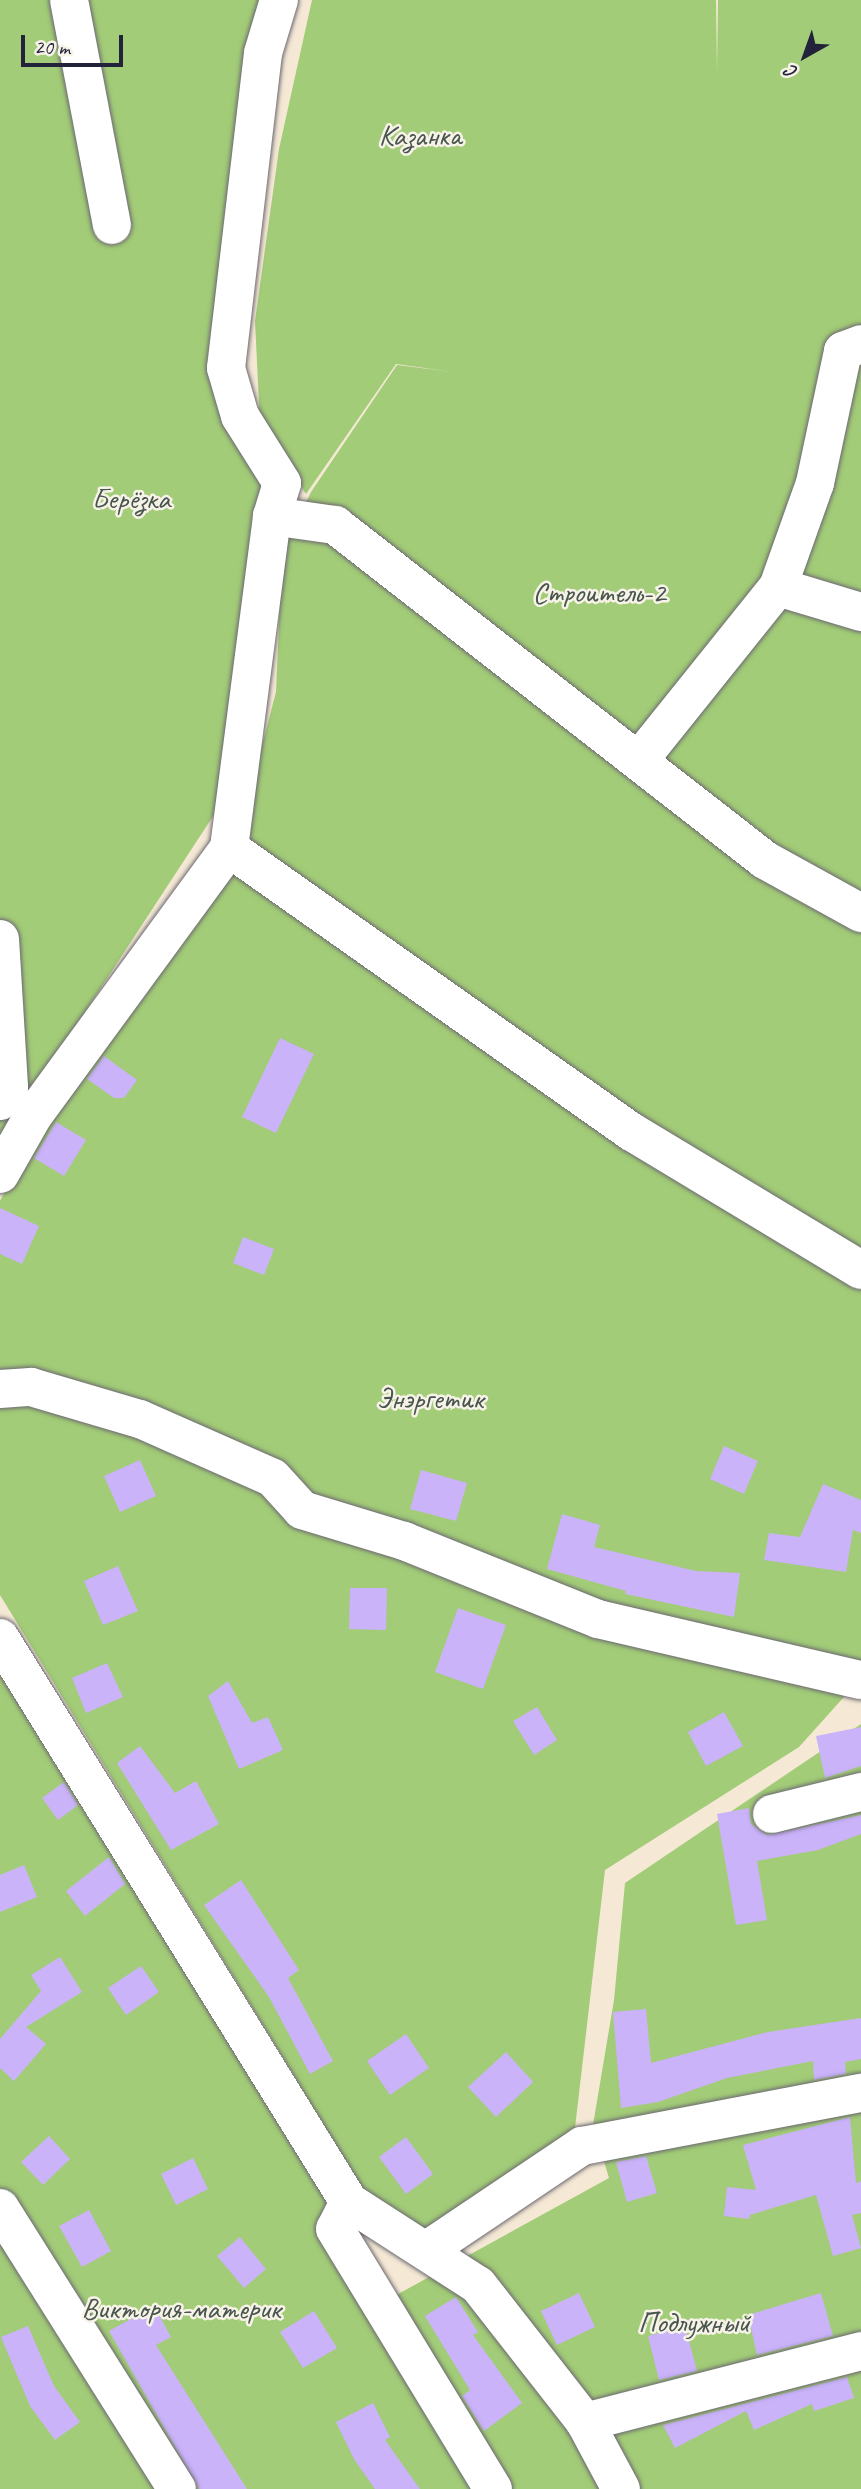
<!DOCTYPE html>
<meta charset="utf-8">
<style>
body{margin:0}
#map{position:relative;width:861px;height:2489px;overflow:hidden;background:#f5e9d5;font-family:Caveat,sans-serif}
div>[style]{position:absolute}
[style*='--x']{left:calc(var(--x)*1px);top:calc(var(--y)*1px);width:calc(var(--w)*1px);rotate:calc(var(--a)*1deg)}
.green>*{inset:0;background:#a2cc77}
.building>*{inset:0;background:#cab3f9}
.roads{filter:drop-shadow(0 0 2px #6c6871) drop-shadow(0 0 2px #6c6871)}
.minor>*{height:38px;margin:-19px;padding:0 19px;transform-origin:19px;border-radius:19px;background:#fff}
span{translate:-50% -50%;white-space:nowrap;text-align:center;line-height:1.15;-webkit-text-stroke:5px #f7f3e8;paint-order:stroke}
.park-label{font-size:30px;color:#48554d}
.north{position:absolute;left:770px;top:21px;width:70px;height:70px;-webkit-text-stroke:5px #f7f3e8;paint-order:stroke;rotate:220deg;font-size:19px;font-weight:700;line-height:28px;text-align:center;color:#22223b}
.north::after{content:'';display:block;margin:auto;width:24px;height:32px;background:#22223b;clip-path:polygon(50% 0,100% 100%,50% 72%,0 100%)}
.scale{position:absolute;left:21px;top:35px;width:102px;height:32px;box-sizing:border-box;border:4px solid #22223b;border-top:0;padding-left:9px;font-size:21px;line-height:24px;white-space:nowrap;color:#22223b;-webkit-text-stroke:5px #f7f3e8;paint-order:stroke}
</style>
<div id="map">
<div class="green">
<div style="clip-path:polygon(0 0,287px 0,231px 391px,265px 483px,223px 801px,0 1142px)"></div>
<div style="clip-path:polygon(312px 0,716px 0,717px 72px,718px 0,861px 0,861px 1678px,799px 1747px,605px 1870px,575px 2128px,553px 2158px,424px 2239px,373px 2205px,0 1595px,0 1201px,46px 1113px,239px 834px,276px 692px,282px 554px,311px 492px,397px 365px,453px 372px,396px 364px,306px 494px,260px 424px,255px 321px,279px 149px)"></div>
<div style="clip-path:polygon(0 1665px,389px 2299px,609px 2178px,593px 2125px,614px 2000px,625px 1883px,861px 1724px,861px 2489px,0 2489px)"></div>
</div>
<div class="building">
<div style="clip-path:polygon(280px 1038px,314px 1054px,276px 1133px,242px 1117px)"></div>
<div style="clip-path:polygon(104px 1056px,137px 1080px,124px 1098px,114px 1098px,87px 1079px)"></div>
<div style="clip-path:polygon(56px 1122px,86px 1140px,64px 1176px,34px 1158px)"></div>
<div style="clip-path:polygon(0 1208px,39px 1226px,22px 1264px,0 1254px)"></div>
<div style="clip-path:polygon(243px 1237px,274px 1249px,264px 1275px,233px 1263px)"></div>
<div style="clip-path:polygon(724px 1446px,758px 1461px,744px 1494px,710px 1479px)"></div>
<div style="clip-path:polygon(140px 1460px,156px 1496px,120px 1512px,104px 1476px)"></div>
<div style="clip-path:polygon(421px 1470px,467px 1483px,456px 1521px,410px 1509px)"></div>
<div style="clip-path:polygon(823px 1484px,861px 1500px,861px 1533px,853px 1530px,846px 1572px,764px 1560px,769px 1533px,800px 1537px)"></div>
<div style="clip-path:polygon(562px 1514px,600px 1525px,594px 1547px,696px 1571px,740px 1573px,734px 1617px,625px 1594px,626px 1591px,547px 1569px)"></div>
<div style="clip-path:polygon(118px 1566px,138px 1611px,103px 1625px,84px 1581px)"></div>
<div style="clip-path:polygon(350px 1588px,387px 1588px,386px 1630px,349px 1629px)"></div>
<div style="clip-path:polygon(458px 1608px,506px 1625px,483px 1689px,435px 1672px)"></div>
<div style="clip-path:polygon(107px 1663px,123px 1697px,86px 1713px,72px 1678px)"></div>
<div style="clip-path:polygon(228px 1681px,252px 1723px,268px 1717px,283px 1750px,239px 1769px,208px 1696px)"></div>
<div style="clip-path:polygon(537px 1707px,557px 1740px,534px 1755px,513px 1721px)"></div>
<div style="clip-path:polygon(724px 1712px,743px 1746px,706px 1766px,688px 1732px)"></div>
<div style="clip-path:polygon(861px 1727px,861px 1766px,825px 1778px,816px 1736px)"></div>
<div style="clip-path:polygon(140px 1746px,175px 1793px,196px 1781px,219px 1824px,171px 1850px,117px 1763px)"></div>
<div style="clip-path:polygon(64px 1782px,78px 1805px,58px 1820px,42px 1798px)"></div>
<div style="clip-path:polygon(749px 1808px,751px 1824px,767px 1835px,861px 1815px,861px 1834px,818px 1850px,757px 1861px,767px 1920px,736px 1925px,717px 1814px)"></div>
<div style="clip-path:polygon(109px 1857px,125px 1884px,85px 1916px,66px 1891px)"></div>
<div style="clip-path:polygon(24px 1865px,37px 1897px,0 1912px,0 1875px)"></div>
<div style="clip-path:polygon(241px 1880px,299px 1970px,288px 1978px,333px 2061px,310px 2074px,269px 1997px,204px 1905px)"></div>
<div style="clip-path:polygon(60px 1957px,82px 1992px,26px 2027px,46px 2044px,14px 2081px,0 2068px,0 2039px,41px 1991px,31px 1975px)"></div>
<div style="clip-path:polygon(141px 1966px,159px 1992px,126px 2015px,108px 1988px)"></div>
<div style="clip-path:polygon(646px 2009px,651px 2063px,768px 2032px,861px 2018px,861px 2059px,845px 2062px,846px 2074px,814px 2080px,813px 2061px,727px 2078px,658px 2102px,621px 2108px,613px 2012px)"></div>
<div style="clip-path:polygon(406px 2034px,429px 2068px,390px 2095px,367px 2061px)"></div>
<div style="clip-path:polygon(506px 2052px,533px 2082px,496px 2117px,468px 2087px)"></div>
<div style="clip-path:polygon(850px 2117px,856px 2183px,861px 2181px,861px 2213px,852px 2215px,861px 2248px,833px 2256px,816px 2195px,750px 2215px,749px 2219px,724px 2216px,727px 2187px,756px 2190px,743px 2145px)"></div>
<div style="clip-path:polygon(49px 2136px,70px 2159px,43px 2185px,21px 2162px)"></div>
<div style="clip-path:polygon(406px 2137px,433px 2174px,406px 2194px,379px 2157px)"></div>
<div style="clip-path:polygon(646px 2156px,657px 2193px,627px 2202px,616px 2162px)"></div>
<div style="clip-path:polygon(193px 2158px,208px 2189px,176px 2205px,161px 2174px)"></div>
<div style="clip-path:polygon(89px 2210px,111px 2251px,82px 2267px,59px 2226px)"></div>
<div style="clip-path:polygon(240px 2237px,266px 2269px,244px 2288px,217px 2256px)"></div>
<div style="clip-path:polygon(579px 2293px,595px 2327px,557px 2345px,541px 2311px)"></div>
<div style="clip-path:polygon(821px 2293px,833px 2336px,757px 2355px,748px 2315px)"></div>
<div style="clip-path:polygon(456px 2297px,478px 2332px,473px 2335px,522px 2403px,484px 2431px,462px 2396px,470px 2390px,425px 2316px)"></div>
<div style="clip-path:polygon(154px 2306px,171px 2337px,156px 2345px,247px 2489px,199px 2489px,109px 2331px)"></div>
<div style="clip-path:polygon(314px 2311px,337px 2348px,303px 2368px,280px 2332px)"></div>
<div style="clip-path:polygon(28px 2326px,54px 2386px,80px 2422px,55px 2440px,30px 2406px,1px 2337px)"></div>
<div style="clip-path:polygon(685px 2326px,697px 2371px,659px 2380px,648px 2336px)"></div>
<div style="clip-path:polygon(847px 2377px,854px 2398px,814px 2411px,812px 2404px,754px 2430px,746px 2411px,675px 2448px,663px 2425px)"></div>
<div style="clip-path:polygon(373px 2403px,390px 2437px,385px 2440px,420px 2489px,375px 2489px,354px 2459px,336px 2422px)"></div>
</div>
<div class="roads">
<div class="minor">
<div style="--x:69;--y:0;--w:229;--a:79.2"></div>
<div style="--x:272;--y:516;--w:64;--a:8.1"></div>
<div style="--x:335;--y:525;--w:545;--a:37.92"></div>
<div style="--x:765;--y:860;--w:110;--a:28.9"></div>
<div style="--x:778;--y:587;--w:87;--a:16.8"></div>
<div style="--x:640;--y:759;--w:221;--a:-51.3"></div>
<div style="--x:778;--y:587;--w:110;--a:-70.4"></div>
<div style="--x:815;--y:483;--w:135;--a:-78"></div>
<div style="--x:843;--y:351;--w:19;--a:-21"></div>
<div style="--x:229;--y:848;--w:493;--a:35.2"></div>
<div style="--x:632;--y:1132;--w:267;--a:31.1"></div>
<div style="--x:0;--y:939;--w:149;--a:86.5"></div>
<div style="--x:9;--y:1088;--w:16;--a:125"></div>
<div style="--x:0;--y:1174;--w:67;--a:-60.4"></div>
<div style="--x:33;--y:1116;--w:332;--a:-53.8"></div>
<div style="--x:229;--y:848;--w:335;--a:-82.6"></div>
<div style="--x:272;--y:516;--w:34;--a:-73"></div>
<div style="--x:282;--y:483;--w:79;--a:-122.1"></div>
<div style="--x:240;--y:416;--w:50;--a:-106.3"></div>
<div style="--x:226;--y:368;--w:317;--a:-83.3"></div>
<div style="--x:263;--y:53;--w:55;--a:-73.2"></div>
<div style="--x:0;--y:1389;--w:31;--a:-4"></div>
<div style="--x:31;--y:1387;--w:114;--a:16.4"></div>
<div style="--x:140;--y:1419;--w:145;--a:23.9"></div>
<div style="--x:273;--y:1478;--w:43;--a:47.8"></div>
<div style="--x:302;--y:1510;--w:107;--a:16.9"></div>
<div style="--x:404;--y:1541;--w:209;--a:21.9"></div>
<div style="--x:598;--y:1619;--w:270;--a:13.1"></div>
<div style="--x:0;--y:1638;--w:663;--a:58.25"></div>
<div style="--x:349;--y:2202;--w:153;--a:32.8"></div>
<div style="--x:478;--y:2285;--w:174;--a:52"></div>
<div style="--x:585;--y:2422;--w:76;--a:61.8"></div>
<div style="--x:772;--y:1814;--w:92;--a:-13.9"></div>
<div style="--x:349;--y:2202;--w:30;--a:117"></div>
<div style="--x:335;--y:2229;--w:304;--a:58.7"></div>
<div style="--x:0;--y:2208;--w:332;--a:57.8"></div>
<div style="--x:427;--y:2250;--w:187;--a:-33.9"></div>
<div style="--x:582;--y:2146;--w:284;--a:-10.8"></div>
<div style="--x:585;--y:2422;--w:285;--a:-14.4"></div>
</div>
</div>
<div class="park-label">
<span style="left:420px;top:135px">Казанка</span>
<span style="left:131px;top:498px">Берёзка</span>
<span style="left:599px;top:592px">Строитель-2</span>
<span style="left:430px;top:1398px">Энэргетик</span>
<span style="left:181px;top:2308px">Виктория-материк</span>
<span style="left:694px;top:2322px">Подлужный</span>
</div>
<div class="north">С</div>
<div class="scale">20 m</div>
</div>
